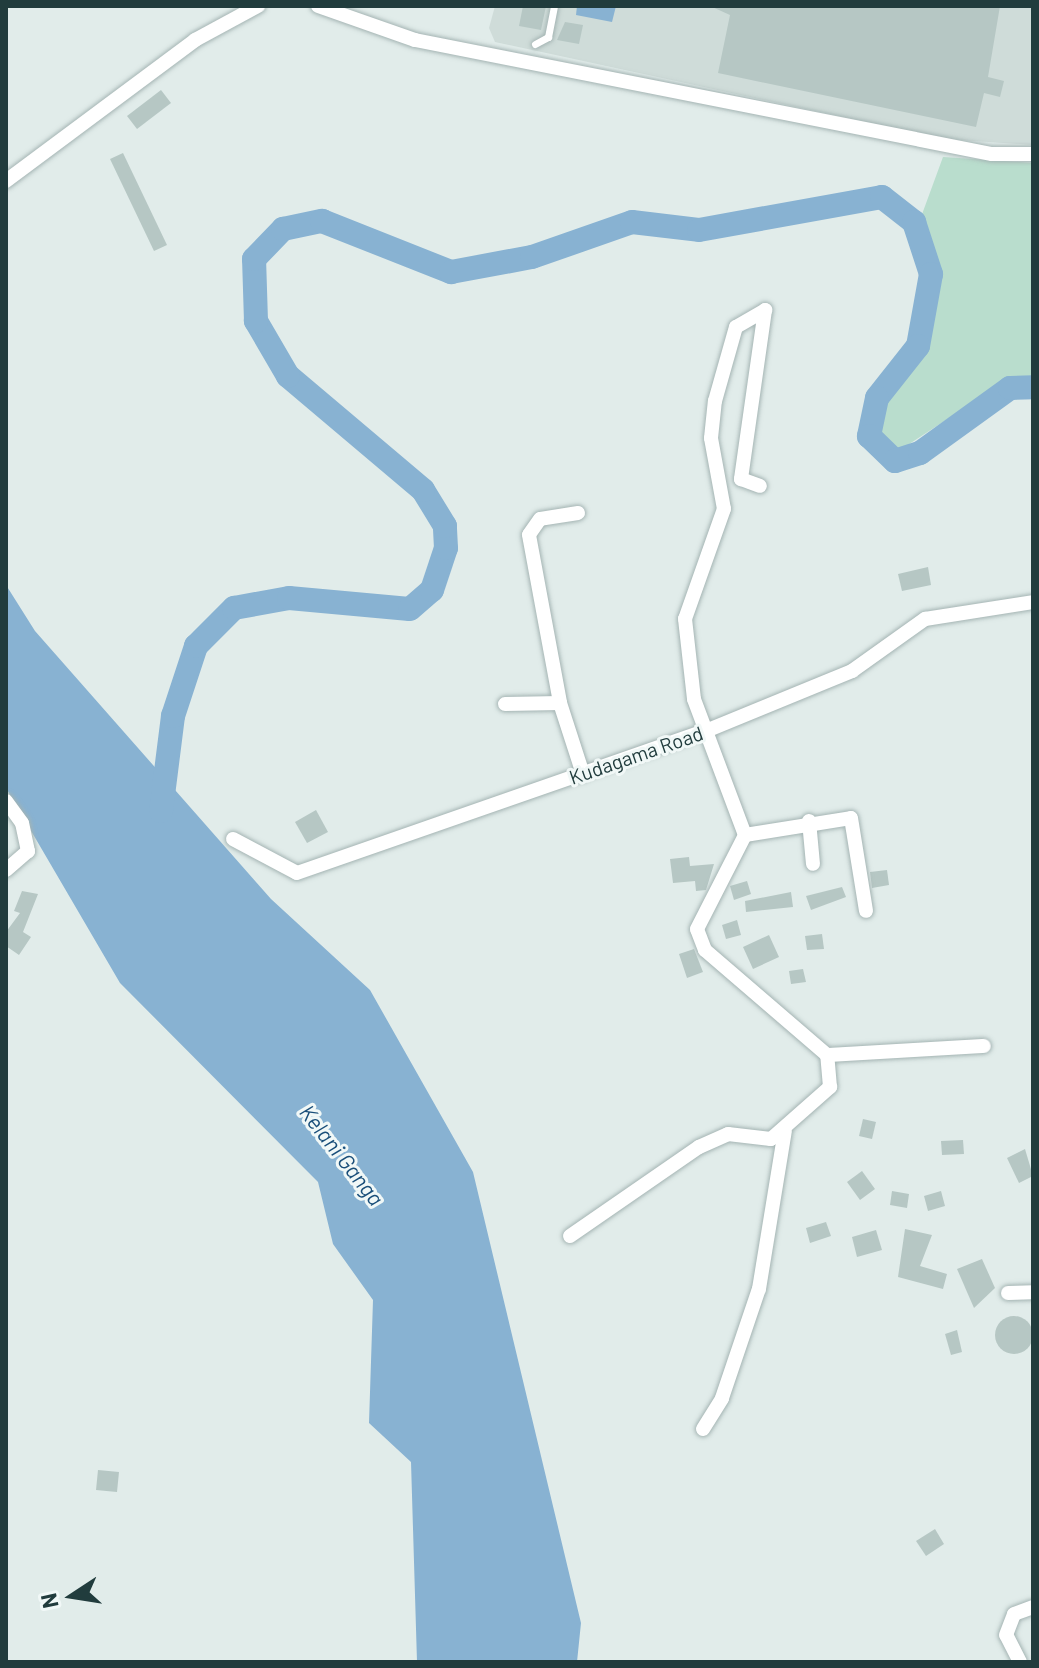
<!DOCTYPE html>
<style>
body{margin:0}
#map{position:relative;width:1039px;height:1668px;overflow:hidden;background:#e1ecea;font-family:Barlow,sans-serif}
div>[style]{position:absolute}
[style*='--x']{left:calc(var(--x)*1px);top:calc(var(--y)*1px);width:calc(var(--w)*1px);rotate:calc(var(--a)*1deg)}
.built>*{inset:0;background:#cfdcd9}
.green>*{inset:0;background:#b9ddcd}
.water>*{inset:0;background:#88b2d2}
.river>*{height:24px;margin:-12px;padding:0 12px;transform-origin:12px;border-radius:12px;background:#88b2d2}
.building>*{inset:0;background:#b6c7c4}
.round{border-radius:50%}
.roads{filter:drop-shadow(0 0 2px #a4b4b3) drop-shadow(0 0 2px #a4b4b3)}
.lane>*{height:7px;margin:-3.5px;padding:0 3.5px;transform-origin:3.5px;border-radius:3.5px;background:#fff}
.street>*{height:14px;margin:-7px;padding:0 7px;transform-origin:7px;border-radius:7px;background:#fff}
span{translate:-50% -50%;white-space:nowrap;text-align:center;line-height:1.15;-webkit-text-stroke:6px #f1f8f7;paint-order:stroke}
.street-label{font-size:20px;color:#213c3d}
.water-label{font-size:22px;color:#1a4f7a;font-style:italic}
.frame{position:absolute;inset:0;border:8px solid #213c3d;pointer-events:none}
.north{position:absolute;left:32px;top:1556px;width:80px;height:80px;-webkit-text-stroke:6px #f1f8f7;paint-order:stroke;rotate:258deg;font-size:22px;font-weight:700;line-height:32px;text-align:center;color:#213c3d}
.north::after{content:'';display:block;margin:auto;width:28px;height:36px;background:#213c3d;clip-path:polygon(50% 0,100% 100%,50% 72%,0 100%)}
</style>
<div id="map">
<div class="built">
<div style="clip-path:polygon(495px 6px,1033px 6px,1033px 145px,945px 139px,495px 42px,489px 28px)"></div>
</div>
<div class="green">
<div style="clip-path:polygon(943px 157px,1033px 163px,1033px 379px,1007px 380px,897px 452px,878px 434px,884px 402px,926px 349px,939px 273px,921px 217px)"></div>
</div>
<div class="water">
<div style="clip-path:polygon(577px 6px,616px 6px,612px 22px,576px 15px)"></div>
<div style="clip-path:polygon(6px 585px,35px 631px,271px 899px,370px 990px,473px 1172px,581px 1623px,577px 1662px,417px 1662px,411px 1462px,369px 1423px,373px 1300px,333px 1244px,318px 1182px,120px 983px,6px 788px)"></div>
</div>
<div class="river">
<div style="--x:161;--y:811;--w:96;--a:-82.8"></div>
<div style="--x:173;--y:716;--w:74;--a:-71.8"></div>
<div style="--x:196;--y:646;--w:54;--a:-45"></div>
<div style="--x:234;--y:608;--w:56;--a:-10.3"></div>
<div style="--x:289;--y:598;--w:121;--a:5.2"></div>
<div style="--x:410;--y:609;--w:29;--a:-41"></div>
<div style="--x:432;--y:590;--w:44;--a:-71.6"></div>
<div style="--x:446;--y:548;--w:22;--a:-93"></div>
<div style="--x:445;--y:526;--w:42;--a:-121.4"></div>
<div style="--x:423;--y:490;--w:177;--a:-139.8"></div>
<div style="--x:288;--y:376;--w:64;--a:-120.2"></div>
<div style="--x:256;--y:321;--w:62;--a:-91.8"></div>
<div style="--x:254;--y:259;--w:42;--a:-46"></div>
<div style="--x:283;--y:229;--w:40;--a:-12"></div>
<div style="--x:322;--y:221;--w:139;--a:21.6"></div>
<div style="--x:451;--y:272;--w:82;--a:-10.5"></div>
<div style="--x:532;--y:257;--w:106;--a:-19.3"></div>
<div style="--x:632;--y:222;--w:67;--a:6.8"></div>
<div style="--x:699;--y:230;--w:186;--a:-10.2"></div>
<div style="--x:882;--y:197;--w:41;--a:38"></div>
<div style="--x:914;--y:222;--w:55;--a:71.9"></div>
<div style="--x:931;--y:274;--w:73;--a:100.2"></div>
<div style="--x:918;--y:346;--w:66;--a:128.3"></div>
<div style="--x:877;--y:398;--w:39;--a:102"></div>
<div style="--x:869;--y:436;--w:36;--a:44"></div>
<div style="--x:895;--y:461;--w:26;--a:-18"></div>
<div style="--x:920;--y:453;--w:111;--a:-35.8"></div>
<div style="--x:1010;--y:388;--w:23;--a:-2"></div>
</div>
<div class="building">
<div style="clip-path:polygon(523px 6px,546px 6px,541px 30px,519px 26px)"></div>
<div style="clip-path:polygon(710px 6px,1000px 6px,988px 77px,1004px 81px,1000px 97px,984px 93px,976px 127px,718px 73px,730px 15px)"></div>
<div style="clip-path:polygon(565px 22px,583px 25px,579px 44px,557px 40px)"></div>
<div style="clip-path:polygon(161px 90px,171px 103px,137px 129px,127px 116px)"></div>
<div style="clip-path:polygon(123px 153px,167px 245px,154px 251px,110px 159px)"></div>
<div style="clip-path:polygon(928px 567px,931px 585px,902px 591px,898px 574px)"></div>
<div style="clip-path:polygon(316px 810px,328px 832px,307px 843px,295px 822px)"></div>
<div style="clip-path:polygon(689px 857px,690px 866px,714px 864px,706px 890px,696px 891px,695px 881px,673px 883px,670px 859px)"></div>
<div style="clip-path:polygon(887px 870px,889px 885px,872px 888px,870px 872px)"></div>
<div style="clip-path:polygon(747px 881px,751px 894px,734px 900px,730px 886px)"></div>
<div style="clip-path:polygon(842px 887px,846px 897px,811px 910px,806px 896px)"></div>
<div style="clip-path:polygon(22px 891px,38px 894px,23px 932px,31px 937px,19px 955px,6px 946px,6px 932px,20px 913px,14px 911px)"></div>
<div style="clip-path:polygon(791px 892px,793px 907px,746px 912px,745px 901px)"></div>
<div style="clip-path:polygon(737px 920px,741px 935px,726px 939px,722px 925px)"></div>
<div style="clip-path:polygon(822px 934px,824px 949px,807px 950px,805px 936px)"></div>
<div style="clip-path:polygon(769px 935px,779px 957px,753px 969px,743px 947px)"></div>
<div style="clip-path:polygon(694px 949px,703px 972px,687px 978px,679px 954px)"></div>
<div style="clip-path:polygon(803px 969px,806px 982px,791px 984px,789px 971px)"></div>
<div style="clip-path:polygon(863px 1119px,876px 1122px,872px 1139px,859px 1136px)"></div>
<div style="clip-path:polygon(963px 1140px,964px 1154px,942px 1155px,941px 1141px)"></div>
<div style="clip-path:polygon(1025px 1149px,1033px 1176px,1019px 1183px,1007px 1158px)"></div>
<div style="clip-path:polygon(862px 1171px,875px 1189px,860px 1200px,847px 1182px)"></div>
<div style="clip-path:polygon(892px 1191px,909px 1194px,907px 1208px,890px 1205px)"></div>
<div style="clip-path:polygon(941px 1191px,945px 1206px,928px 1211px,924px 1196px)"></div>
<div style="clip-path:polygon(826px 1222px,831px 1236px,810px 1243px,806px 1228px)"></div>
<div style="clip-path:polygon(905px 1229px,932px 1235px,920px 1266px,947px 1274px,943px 1289px,898px 1277px)"></div>
<div style="clip-path:polygon(876px 1230px,882px 1250px,857px 1257px,852px 1237px)"></div>
<div style="clip-path:polygon(982px 1259px,995px 1288px,974px 1308px,957px 1269px)"></div>
<div class="round" style="left:995px;top:1316px;width:38px;height:38px"></div>
<div style="clip-path:polygon(957px 1330px,962px 1352px,951px 1355px,945px 1334px)"></div>
<div style="clip-path:polygon(98px 1470px,119px 1472px,117px 1492px,96px 1490px)"></div>
<div style="clip-path:polygon(935px 1529px,944px 1544px,926px 1556px,916px 1541px)"></div>
</div>
<div class="roads">
<div class="lane">
<div style="--x:535;--y:44;--w:15;--a:-28"></div>
<div style="--x:548;--y:37;--w:32;--a:-79"></div>
</div>
<div class="street">
<div style="--x:318;--y:6;--w:103;--a:19.3"></div>
<div style="--x:415;--y:40;--w:588;--a:11.18"></div>
<div style="--x:992;--y:154;--w:41;--a:0"></div>
<div style="--x:6;--y:181;--w:236;--a:-36.7"></div>
<div style="--x:195;--y:40;--w:72;--a:-28.4"></div>
<div style="--x:578;--y:513;--w:38;--a:171"></div>
<div style="--x:540;--y:519;--w:19;--a:125"></div>
<div style="--x:529;--y:535;--w:171;--a:79.5"></div>
<div style="--x:560;--y:703;--w:75;--a:72.1"></div>
<div style="--x:505;--y:704;--w:55;--a:-1"></div>
<div style="--x:6;--y:801;--w:27;--a:54"></div>
<div style="--x:22;--y:823;--w:29;--a:78"></div>
<div style="--x:28;--y:851;--w:29;--a:139"></div>
<div style="--x:809;--y:821;--w:43;--a:84.7"></div>
<div style="--x:745;--y:835;--w:107;--a:-9.1"></div>
<div style="--x:851;--y:818;--w:94;--a:80.8"></div>
<div style="--x:233;--y:839;--w:72;--a:28"></div>
<div style="--x:297;--y:873;--w:435;--a:-19.2"></div>
<div style="--x:708;--y:730;--w:156;--a:-22.3"></div>
<div style="--x:852;--y:671;--w:90;--a:-35.5"></div>
<div style="--x:925;--y:619;--w:109;--a:-8.9"></div>
<div style="--x:827;--y:1055;--w:157;--a:-3.3"></div>
<div style="--x:570;--y:1236;--w:157;--a:-34.6"></div>
<div style="--x:699;--y:1147;--w:32;--a:-24"></div>
<div style="--x:728;--y:1134;--w:43;--a:6.6"></div>
<div style="--x:771;--y:1139;--w:79;--a:-41.4"></div>
<div style="--x:830;--y:1087;--w:32;--a:-95"></div>
<div style="--x:827;--y:1055;--w:161;--a:-139.3"></div>
<div style="--x:705;--y:950;--w:22;--a:-111"></div>
<div style="--x:697;--y:929;--w:106;--a:-62.9"></div>
<div style="--x:745;--y:835;--w:145;--a:-110.6"></div>
<div style="--x:694;--y:699;--w:81;--a:-96.4"></div>
<div style="--x:685;--y:619;--w:117;--a:-70.5"></div>
<div style="--x:724;--y:509;--w:72;--a:-100.4"></div>
<div style="--x:711;--y:438;--w:37;--a:-84"></div>
<div style="--x:715;--y:401;--w:77;--a:-74.2"></div>
<div style="--x:736;--y:327;--w:34;--a:-30"></div>
<div style="--x:765;--y:310;--w:171;--a:98.1"></div>
<div style="--x:741;--y:479;--w:20;--a:20"></div>
<div style="--x:1008;--y:1293;--w:25;--a:-2"></div>
<div style="--x:703;--y:1429;--w:36;--a:-58"></div>
<div style="--x:722;--y:1398;--w:115;--a:-71.3"></div>
<div style="--x:759;--y:1289;--w:160;--a:-80.7"></div>
<div style="--x:1020;--y:1662;--w:30;--a:-117"></div>
<div style="--x:1006;--y:1635;--w:22;--a:-69"></div>
<div style="--x:1014;--y:1614;--w:20;--a:-20"></div>
</div>
</div>
<div class="street-label">
<span style="left:636px;top:755px;rotate:-19deg">Kudagama Road</span>
</div>
<div class="water-label">
<span style="left:342px;top:1155px;rotate:52deg">Kelani Ganga</span>
</div>
<div class="frame"></div>
<div class="north">N</div>
</div>
